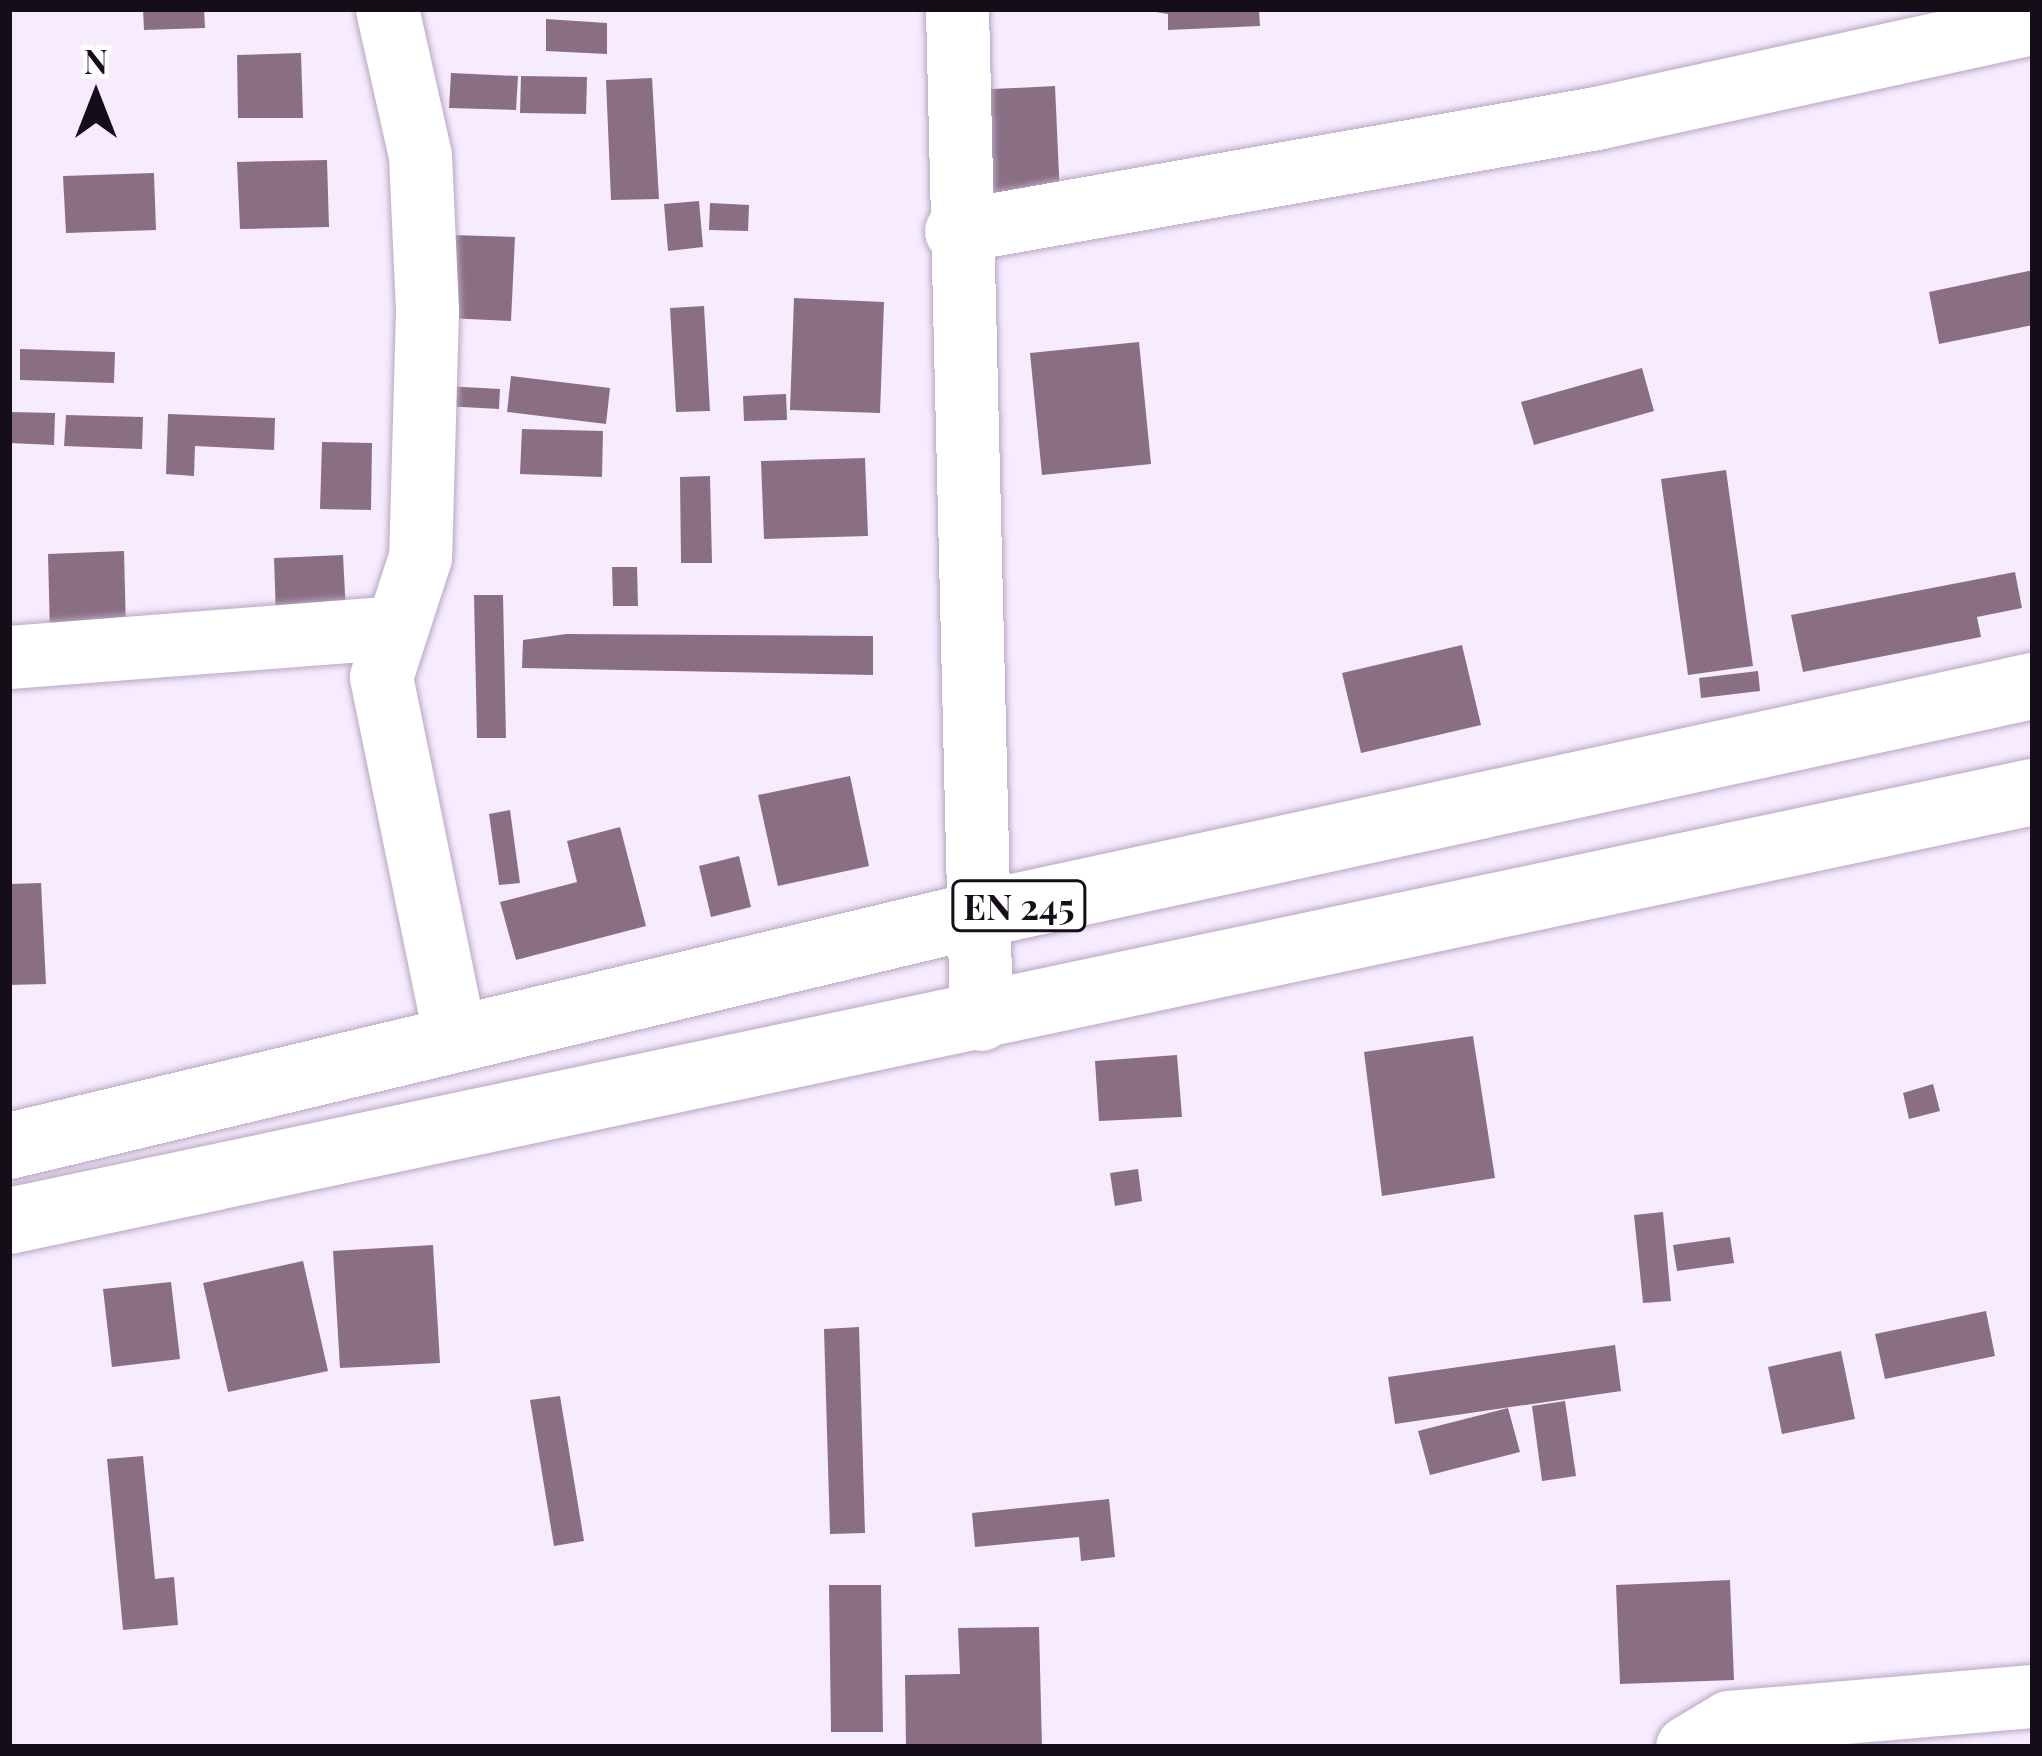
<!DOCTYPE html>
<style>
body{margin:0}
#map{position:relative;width:2042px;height:1756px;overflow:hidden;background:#f7ecfe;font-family:"Playfair Display",serif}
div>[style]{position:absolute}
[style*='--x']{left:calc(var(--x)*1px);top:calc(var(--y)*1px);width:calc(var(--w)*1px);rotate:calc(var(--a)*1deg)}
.building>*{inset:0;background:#8a6f83}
.roads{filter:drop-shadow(0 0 3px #b8a7c3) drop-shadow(0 0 3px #b8a7c3)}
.minor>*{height:63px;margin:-31.5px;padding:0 31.5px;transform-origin:31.5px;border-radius:31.5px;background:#fff}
.major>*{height:66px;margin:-33px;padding:0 33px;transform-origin:33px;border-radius:33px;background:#fff}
span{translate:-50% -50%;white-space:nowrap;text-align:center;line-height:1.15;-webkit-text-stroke:12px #fff;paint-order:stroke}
.shield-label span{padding:3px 9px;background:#fff;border:3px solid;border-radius:9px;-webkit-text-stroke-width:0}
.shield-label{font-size:36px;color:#150e18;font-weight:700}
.frame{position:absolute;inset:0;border:12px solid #150e18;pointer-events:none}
.north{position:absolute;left:36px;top:36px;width:120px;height:120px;-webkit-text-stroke:9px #fff;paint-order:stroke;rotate:0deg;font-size:33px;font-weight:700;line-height:48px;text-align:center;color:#150e18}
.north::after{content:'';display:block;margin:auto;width:42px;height:54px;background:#150e18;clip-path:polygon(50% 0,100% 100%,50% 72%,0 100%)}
</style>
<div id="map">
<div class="building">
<div style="clip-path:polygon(143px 9px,204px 9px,205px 28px,144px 30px)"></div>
<div style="clip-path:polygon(1138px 9px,1259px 9px,1260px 26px,1168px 30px,1168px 14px)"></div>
<div style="clip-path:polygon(546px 19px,607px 23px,607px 54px,546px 51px)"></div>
<div style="clip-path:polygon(301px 53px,303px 118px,238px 118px,237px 55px)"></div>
<div style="clip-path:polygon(451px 73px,518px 76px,516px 110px,449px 108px)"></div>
<div style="clip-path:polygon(521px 76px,587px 77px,586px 114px,520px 113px)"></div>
<div style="clip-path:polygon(652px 78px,659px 199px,611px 200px,606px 80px)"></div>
<div style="clip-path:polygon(1055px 86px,1060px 197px,977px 200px,973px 90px)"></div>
<div style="clip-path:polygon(327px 160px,329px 227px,240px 229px,237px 162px)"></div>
<div style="clip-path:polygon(154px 173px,156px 230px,66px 233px,63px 176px)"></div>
<div style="clip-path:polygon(699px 201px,703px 247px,668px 251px,664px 204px)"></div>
<div style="clip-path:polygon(710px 203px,749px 205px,748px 231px,709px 230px)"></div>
<div style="clip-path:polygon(451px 235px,515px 237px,511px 321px,448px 318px)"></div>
<div style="clip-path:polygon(2033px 270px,2033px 325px,1939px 344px,1929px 292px)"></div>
<div style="clip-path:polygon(794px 298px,884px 302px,880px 413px,790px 410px)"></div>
<div style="clip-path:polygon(704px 306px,710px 411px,676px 412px,670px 308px)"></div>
<div style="clip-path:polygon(1139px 342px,1151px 464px,1042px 475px,1030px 353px)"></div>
<div style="clip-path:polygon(20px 349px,115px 352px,114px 383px,20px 380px)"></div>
<div style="clip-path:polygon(1642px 368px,1654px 411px,1534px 445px,1521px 402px)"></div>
<div style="clip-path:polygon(511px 376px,610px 388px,606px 424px,507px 412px)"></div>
<div style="clip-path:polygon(445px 386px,500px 389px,499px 409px,444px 406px)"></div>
<div style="clip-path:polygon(786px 394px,787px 420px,744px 421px,743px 396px)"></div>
<div style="clip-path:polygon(9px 412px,55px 413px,54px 445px,9px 443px)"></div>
<div style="clip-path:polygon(168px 414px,275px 418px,274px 450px,195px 446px,194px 476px,166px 474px)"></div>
<div style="clip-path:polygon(66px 415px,143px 417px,142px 449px,64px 446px)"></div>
<div style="clip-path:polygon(522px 429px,603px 431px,602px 477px,520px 474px)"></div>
<div style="clip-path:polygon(322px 442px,372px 443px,371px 510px,320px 509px)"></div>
<div style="clip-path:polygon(865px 458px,868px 536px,764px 539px,761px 461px)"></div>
<div style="clip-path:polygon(1726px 470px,1753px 666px,1688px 675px,1661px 479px)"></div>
<div style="clip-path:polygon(710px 476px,712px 563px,681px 563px,680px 477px)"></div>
<div style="clip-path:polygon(124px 551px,126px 631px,50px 634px,48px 554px)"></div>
<div style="clip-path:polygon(343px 555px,346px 613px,276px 616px,274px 558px)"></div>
<div style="clip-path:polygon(612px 567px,637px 567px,638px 606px,613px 606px)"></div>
<div style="clip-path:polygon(2015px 572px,2022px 608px,1977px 617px,1981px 637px,1803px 672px,1791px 615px)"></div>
<div style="clip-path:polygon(474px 595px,503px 595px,506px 738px,477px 738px)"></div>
<div style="clip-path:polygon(566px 634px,873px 636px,873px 675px,522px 668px,523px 640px)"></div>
<div style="clip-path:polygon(1462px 645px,1481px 725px,1361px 753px,1342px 673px)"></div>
<div style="clip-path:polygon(1758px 671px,1760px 691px,1701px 698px,1699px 678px)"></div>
<div style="clip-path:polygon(850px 776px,869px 866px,778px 886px,758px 795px)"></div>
<div style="clip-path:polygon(510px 810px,520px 883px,499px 885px,489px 814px)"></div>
<div style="clip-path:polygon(620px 827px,646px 926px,516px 960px,500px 902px,577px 882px,567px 841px)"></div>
<div style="clip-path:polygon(739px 856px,751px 907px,711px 917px,699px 866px)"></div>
<div style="clip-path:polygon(41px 883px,46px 984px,9px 985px,9px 884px)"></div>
<div style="clip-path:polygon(1473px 1036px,1495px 1178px,1382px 1196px,1364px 1052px)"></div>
<div style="clip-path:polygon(1177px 1055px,1182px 1117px,1099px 1121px,1095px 1061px)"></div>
<div style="clip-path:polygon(1933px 1084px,1940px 1111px,1909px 1119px,1903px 1093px)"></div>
<div style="clip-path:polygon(1138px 1169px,1142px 1201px,1115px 1206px,1110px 1173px)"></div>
<div style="clip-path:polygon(1663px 1212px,1671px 1301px,1643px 1303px,1634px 1215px)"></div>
<div style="clip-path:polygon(1730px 1237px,1734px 1263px,1677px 1271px,1673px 1245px)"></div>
<div style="clip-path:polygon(433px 1245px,440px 1363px,340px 1368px,333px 1251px)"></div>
<div style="clip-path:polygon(303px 1261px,328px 1371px,228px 1392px,203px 1283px)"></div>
<div style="clip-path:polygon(171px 1282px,180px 1359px,112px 1367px,103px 1289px)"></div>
<div style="clip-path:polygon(1986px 1311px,1995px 1356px,1885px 1379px,1875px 1334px)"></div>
<div style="clip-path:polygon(859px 1327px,865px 1533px,830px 1534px,824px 1329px)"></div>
<div style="clip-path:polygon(1615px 1345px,1621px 1391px,1395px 1424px,1388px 1377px)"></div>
<div style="clip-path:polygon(1841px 1351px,1855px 1419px,1782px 1434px,1768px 1367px)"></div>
<div style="clip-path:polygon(560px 1396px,584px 1541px,554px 1546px,530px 1400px)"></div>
<div style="clip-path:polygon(1565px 1401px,1576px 1476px,1542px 1481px,1532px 1406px)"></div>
<div style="clip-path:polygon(1508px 1408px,1520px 1452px,1430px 1475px,1418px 1431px)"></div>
<div style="clip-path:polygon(143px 1456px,155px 1579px,174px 1577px,178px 1625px,123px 1630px,107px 1459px)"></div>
<div style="clip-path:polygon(1109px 1499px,1115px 1557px,1081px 1561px,1079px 1537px,975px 1547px,972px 1513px)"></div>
<div style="clip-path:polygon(1730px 1580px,1734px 1680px,1620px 1684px,1616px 1585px)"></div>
<div style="clip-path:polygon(829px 1585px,881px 1585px,883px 1732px,831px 1732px)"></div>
<div style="clip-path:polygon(1039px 1627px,1042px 1747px,906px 1747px,905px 1675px,960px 1674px,958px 1628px)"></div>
</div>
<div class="roads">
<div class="minor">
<div style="--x:387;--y:9;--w:151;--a:77.3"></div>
<div style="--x:420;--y:156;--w:155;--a:87.4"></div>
<div style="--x:427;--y:311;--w:246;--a:91.6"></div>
<div style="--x:420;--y:557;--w:126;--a:108"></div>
<div style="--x:381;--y:677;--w:369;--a:78.4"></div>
<div style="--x:957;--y:9;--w:1010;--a:88.64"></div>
<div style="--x:956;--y:231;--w:650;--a:-10.01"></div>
<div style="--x:1596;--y:118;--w:447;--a:-12.3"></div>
<div style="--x:9;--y:657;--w:389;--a:-4.4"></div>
<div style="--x:1687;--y:1747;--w:49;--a:-30.8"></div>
<div style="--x:1729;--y:1722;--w:305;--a:-4.9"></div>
</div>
<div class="major">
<div style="--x:9;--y:1146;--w:995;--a:-13.42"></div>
<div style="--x:977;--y:915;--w:1081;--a:-12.24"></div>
<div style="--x:9;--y:1221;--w:2069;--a:-11.97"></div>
</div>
</div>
<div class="shield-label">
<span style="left:1019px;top:906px">EN 245</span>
</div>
<div class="frame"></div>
<div class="north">N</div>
</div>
